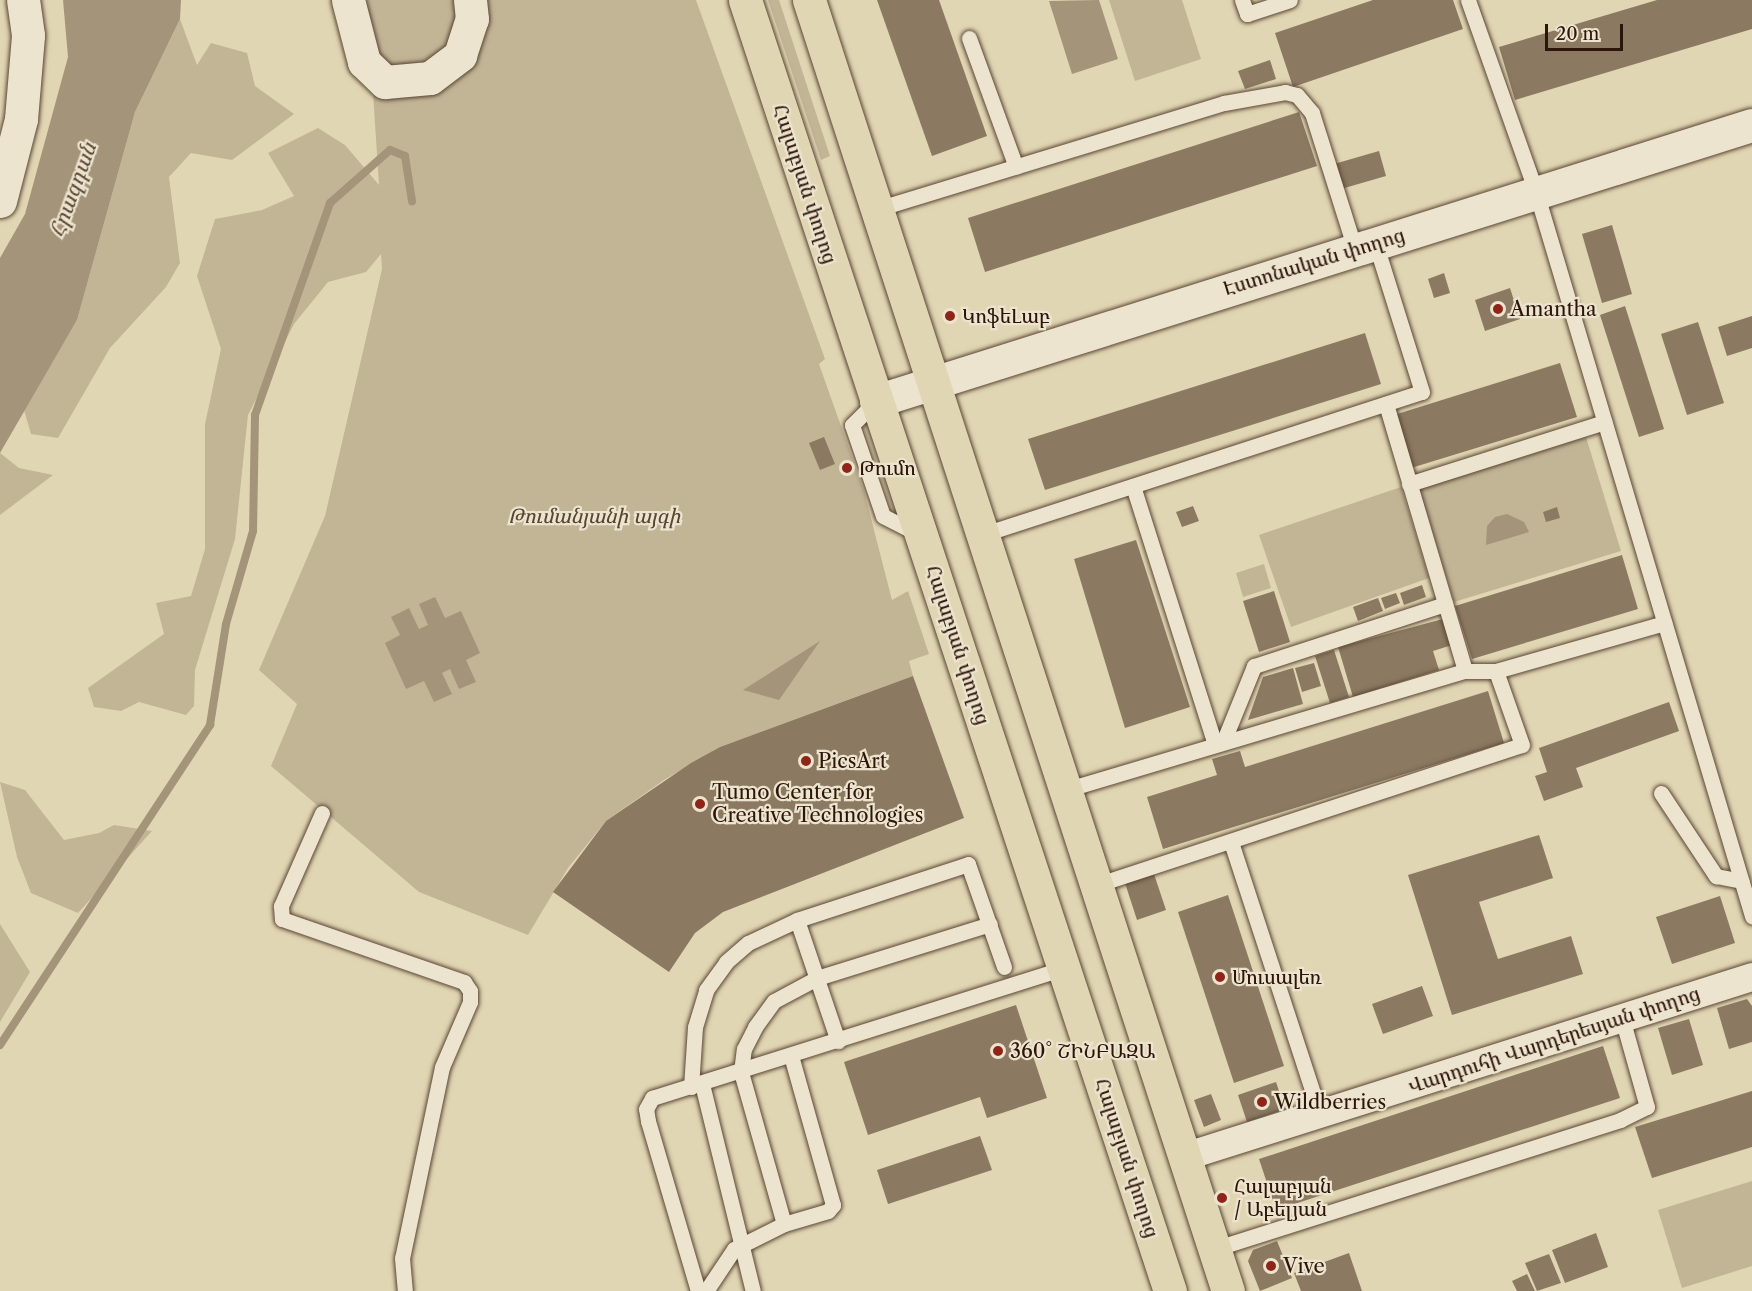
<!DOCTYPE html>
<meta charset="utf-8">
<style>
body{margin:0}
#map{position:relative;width:1752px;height:1291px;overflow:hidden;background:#e1d6b3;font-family:"Libre Caslon Text","Noto Serif Armenian",serif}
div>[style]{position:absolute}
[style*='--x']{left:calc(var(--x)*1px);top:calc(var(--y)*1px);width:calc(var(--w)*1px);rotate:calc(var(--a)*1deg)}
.green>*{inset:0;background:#c2b596}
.water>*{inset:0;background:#a49479}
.stream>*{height:8px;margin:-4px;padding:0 4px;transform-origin:4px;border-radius:4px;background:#a49479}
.building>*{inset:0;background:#8b7961}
.roads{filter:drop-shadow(0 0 2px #5a4534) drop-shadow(0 0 2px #5a4534)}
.service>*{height:15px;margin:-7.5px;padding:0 7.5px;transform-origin:7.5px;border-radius:7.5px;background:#ece4ce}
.minor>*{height:28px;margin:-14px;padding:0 14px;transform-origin:14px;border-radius:14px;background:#ece4ce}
.tertiary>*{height:33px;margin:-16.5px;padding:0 16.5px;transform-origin:16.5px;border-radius:16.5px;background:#ece4ce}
.primary>*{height:33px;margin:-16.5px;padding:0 16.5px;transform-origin:16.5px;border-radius:16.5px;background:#e1d6b3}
.dots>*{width:16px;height:16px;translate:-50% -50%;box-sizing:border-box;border:3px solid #ece4ce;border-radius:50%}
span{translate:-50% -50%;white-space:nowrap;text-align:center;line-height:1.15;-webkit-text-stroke:4.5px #ece4ce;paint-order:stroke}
.street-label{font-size:20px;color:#2d1509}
.poi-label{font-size:20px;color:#2d1509}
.left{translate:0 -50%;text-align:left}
.park-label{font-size:20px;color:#5a4533;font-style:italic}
.water-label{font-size:21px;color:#5d4836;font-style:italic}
.scale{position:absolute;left:1545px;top:24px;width:78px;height:27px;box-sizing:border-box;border:3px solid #2d1509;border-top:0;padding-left:8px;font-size:18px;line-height:21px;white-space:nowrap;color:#2d1509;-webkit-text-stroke:4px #ece4ce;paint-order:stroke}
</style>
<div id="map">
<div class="green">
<div style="clip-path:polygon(367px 0,696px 0,825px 359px,819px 364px,864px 491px,892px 600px,908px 591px,929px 654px,909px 661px,913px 676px,720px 747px,664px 780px,606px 821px,568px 868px,528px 935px,419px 892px,271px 766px,297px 704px,259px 670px,325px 516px,382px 269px,381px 254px,366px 272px,328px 282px,294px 324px,248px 415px,235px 539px,195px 670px,194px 706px,186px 715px,139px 702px,121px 711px,94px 707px,88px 688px,164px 634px,156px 603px,191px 596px,205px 549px,205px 424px,221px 349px,197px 276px,215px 219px,262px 210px,294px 196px,268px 153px,318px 128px,345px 145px,379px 185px)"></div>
<div style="clip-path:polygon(768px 0,779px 0,830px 156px,821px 160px)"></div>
<div style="clip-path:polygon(1109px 0,1182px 0,1201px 59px,1135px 81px)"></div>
<div style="clip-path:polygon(180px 19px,197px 65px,211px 43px,247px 53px,255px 86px,294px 114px,232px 160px,191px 153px,169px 177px,180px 263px,166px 287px,110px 348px,58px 438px,31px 434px,24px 410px,77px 320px,135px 112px)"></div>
<div style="clip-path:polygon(1586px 437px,1621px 551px,1454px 602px,1419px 488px)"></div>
<div style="clip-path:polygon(0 453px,19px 468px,53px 475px,0 515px)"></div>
<div style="clip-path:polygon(1401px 487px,1429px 578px,1291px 627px,1259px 535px)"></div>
<div style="clip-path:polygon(1264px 564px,1271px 588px,1243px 597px,1236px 573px)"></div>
<div style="clip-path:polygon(0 782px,25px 790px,64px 840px,99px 833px,114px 825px,152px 831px,78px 913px,31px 893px,17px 857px)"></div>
<div style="clip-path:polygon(0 924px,30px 972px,0 1022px)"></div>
<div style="clip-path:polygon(1752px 1181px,1752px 1266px,1682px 1288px,1658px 1210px)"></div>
</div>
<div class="water">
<div style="clip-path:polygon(63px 0,181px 0,180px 19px,135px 112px,77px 320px,0 453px,0 258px,25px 214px,68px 57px)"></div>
<div style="clip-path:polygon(1099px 0,1118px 59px,1072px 74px,1049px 1px)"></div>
<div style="clip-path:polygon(1507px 514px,1524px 522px,1529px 532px,1486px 545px,1487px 526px,1495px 517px)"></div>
<div style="clip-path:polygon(435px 597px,445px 618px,461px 611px,480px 653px,466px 660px,476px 682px,459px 689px,450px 669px,442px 673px,452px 694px,434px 702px,424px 681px,406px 689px,385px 643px,400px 635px,391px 617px,409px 608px,419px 629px,428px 625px,419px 604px)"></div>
<div style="clip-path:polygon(820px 641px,779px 700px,743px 690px)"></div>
</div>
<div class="stream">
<div style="--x:0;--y:1045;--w:383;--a:-56.7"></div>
<div style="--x:210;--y:725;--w:102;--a:-81"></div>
<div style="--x:226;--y:624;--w:97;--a:-73.8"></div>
<div style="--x:253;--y:531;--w:116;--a:-89"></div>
<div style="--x:255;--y:415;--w:225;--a:-70.5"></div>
<div style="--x:330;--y:203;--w:80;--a:-41.5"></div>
<div style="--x:390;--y:150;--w:16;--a:22"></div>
<div style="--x:405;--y:156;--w:46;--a:81.2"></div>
</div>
<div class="building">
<div style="clip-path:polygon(877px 0,939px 0,987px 136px,932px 156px)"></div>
<div style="clip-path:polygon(1373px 0,1453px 0,1463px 29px,1293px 87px,1275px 33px)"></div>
<div style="clip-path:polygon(1657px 0,1752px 0,1752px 29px,1515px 100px,1499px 47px)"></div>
<div style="clip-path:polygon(1270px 60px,1276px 79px,1245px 89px,1238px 71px)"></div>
<div style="clip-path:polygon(1299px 112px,1317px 166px,985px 272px,968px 218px)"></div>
<div style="clip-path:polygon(1379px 151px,1386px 176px,1341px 189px,1334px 164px)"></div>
<div style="clip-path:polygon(1612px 225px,1632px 294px,1602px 303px,1582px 234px)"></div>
<div style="clip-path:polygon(1444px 273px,1450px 293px,1434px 298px,1428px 279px)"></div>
<div style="clip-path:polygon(1510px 288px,1520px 319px,1485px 331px,1475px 300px)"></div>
<div style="clip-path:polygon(1625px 306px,1664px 429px,1639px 437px,1600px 315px)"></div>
<div style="clip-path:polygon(1752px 316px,1752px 348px,1727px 356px,1718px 327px)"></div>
<div style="clip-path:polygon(1698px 322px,1724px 403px,1687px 415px,1661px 334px)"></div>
<div style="clip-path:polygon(1365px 333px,1381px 384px,1045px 490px,1028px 439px)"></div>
<div style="clip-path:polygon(1560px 363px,1577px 417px,1411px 468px,1394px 415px)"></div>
<div style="clip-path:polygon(824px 437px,835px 464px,820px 470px,809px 443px)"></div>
<div style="clip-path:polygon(1193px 506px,1199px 521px,1182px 527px,1176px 512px)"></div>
<div style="clip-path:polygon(1557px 507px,1560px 518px,1546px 522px,1543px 512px)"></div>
<div style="clip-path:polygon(1136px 540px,1190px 707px,1125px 728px,1074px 559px)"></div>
<div style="clip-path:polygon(1622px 555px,1638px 609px,1472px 659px,1455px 606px)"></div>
<div style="clip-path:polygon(1422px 585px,1426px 597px,1404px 605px,1400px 593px)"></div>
<div style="clip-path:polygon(1274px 591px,1290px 642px,1259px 652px,1243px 601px)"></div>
<div style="clip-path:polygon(1396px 593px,1400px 603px,1385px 609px,1381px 598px)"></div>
<div style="clip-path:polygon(1378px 598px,1383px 611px,1358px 621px,1353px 607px)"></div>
<div style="clip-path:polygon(1443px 619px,1452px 645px,1433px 651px,1439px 670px,1353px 697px,1338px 647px)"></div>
<div style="clip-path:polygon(1334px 650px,1349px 697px,1330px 703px,1315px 656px)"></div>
<div style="clip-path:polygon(1314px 663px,1321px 686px,1302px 692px,1295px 668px)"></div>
<div style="clip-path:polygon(1293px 668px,1303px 704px,1248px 720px,1263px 677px)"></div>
<div style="clip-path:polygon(913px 676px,964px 818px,723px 912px,695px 933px,669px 972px,553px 892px,606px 821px,691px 763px,720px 747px)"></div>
<div style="clip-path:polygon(1488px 691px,1504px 743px,1163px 849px,1147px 797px,1217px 775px,1212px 759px,1240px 751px,1245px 767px)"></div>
<div style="clip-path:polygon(1669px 702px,1679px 731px,1576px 768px,1583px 787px,1544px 801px,1535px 776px,1547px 772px,1539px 748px)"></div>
<div style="clip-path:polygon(1539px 835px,1553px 878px,1479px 902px,1498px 959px,1571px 936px,1583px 974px,1452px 1015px,1408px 875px)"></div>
<div style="clip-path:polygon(1154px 874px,1166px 910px,1137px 920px,1125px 883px)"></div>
<div style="clip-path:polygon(1228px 895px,1284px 1066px,1234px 1083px,1178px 912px)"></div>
<div style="clip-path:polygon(1720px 896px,1735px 943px,1672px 964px,1656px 917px)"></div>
<div style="clip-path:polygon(1422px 986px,1433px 1016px,1383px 1034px,1372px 1004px)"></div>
<div style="clip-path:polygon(1747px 999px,1752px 1006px,1752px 1042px,1729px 1049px,1717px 1008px)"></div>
<div style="clip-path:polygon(1016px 1005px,1047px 1098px,987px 1118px,980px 1097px,868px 1135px,844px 1062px)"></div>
<div style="clip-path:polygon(1689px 1019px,1703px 1065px,1672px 1075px,1658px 1028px)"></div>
<div style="clip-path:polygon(1603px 1046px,1620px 1098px,1276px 1210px,1259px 1159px)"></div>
<div style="clip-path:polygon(1276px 1082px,1285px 1109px,1247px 1122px,1238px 1095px)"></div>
<div style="clip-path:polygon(1752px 1091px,1752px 1147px,1652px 1178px,1635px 1127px)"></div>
<div style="clip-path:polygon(1211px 1094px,1221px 1120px,1204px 1127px,1194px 1100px)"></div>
<div style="clip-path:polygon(980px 1136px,992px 1170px,888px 1204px,877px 1170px)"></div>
<div style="clip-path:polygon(1596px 1233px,1608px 1267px,1565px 1283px,1552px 1250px)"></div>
<div style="clip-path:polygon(1277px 1241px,1292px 1278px,1260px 1291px,1248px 1261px,1253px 1250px)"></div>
<div style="clip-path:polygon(1349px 1253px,1362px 1291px,1301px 1291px,1294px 1273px)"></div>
<div style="clip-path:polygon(1549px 1254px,1561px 1283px,1537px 1291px,1525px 1263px)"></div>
<div style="clip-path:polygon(1527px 1274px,1535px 1291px,1517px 1291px,1512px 1281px)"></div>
</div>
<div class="roads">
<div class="service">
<div style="--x:1242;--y:0;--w:15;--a:70"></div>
<div style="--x:1247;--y:14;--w:45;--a:-18"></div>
<div style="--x:1468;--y:0;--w:204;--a:70.5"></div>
<div style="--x:1536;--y:192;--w:756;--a:73.39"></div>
<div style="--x:969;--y:38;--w:137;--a:70"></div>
<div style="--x:877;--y:209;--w:363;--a:-17"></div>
<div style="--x:1224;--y:103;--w:62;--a:-10.2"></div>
<div style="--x:1285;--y:92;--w:12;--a:14"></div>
<div style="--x:1297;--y:95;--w:23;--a:50"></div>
<div style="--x:1312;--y:113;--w:143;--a:72.5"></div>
<div style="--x:876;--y:401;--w:34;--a:135"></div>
<div style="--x:852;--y:425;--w:96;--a:71.2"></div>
<div style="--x:883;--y:516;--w:38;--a:27"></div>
<div style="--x:1386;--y:404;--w:278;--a:73.5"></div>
<div style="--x:1409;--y:484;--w:205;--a:-17.6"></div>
<div style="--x:1133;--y:486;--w:269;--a:72.4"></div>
<div style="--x:984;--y:534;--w:460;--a:-18"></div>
<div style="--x:1422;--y:392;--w:157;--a:-107.4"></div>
<div style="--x:1224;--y:740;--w:80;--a:-67.9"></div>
<div style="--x:1254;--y:666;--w:201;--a:-18"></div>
<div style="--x:1065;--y:790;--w:417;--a:-16.6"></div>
<div style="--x:1465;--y:671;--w:31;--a:0"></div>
<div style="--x:1496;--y:671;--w:175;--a:-15.9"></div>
<div style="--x:1661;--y:793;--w:100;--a:56.5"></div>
<div style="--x:1716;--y:876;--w:26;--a:11"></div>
<div style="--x:322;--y:813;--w:102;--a:113.8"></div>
<div style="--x:281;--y:906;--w:13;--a:86"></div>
<div style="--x:282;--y:919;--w:193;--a:19.1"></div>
<div style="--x:464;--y:982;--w:11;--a:56"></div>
<div style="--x:470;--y:991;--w:11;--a:90"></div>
<div style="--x:470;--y:1002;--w:71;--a:113.3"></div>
<div style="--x:442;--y:1067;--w:195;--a:101.8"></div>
<div style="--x:402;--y:1258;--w:33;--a:85"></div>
<div style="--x:1231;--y:842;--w:286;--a:71.9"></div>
<div style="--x:1096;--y:885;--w:448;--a:-18.2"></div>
<div style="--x:1522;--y:745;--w:78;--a:-109.4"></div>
<div style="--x:797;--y:920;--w:128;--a:71.3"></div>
<div style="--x:702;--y:1084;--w:213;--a:76.2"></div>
<div style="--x:691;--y:1087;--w:60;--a:-86.2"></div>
<div style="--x:695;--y:1027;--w:39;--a:-73"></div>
<div style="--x:706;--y:990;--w:34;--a:-54"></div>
<div style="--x:726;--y:962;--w:29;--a:-41"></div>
<div style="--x:748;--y:943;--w:54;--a:-25.1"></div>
<div style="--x:797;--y:920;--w:180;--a:-18.1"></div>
<div style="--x:968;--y:864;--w:109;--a:70.7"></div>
<div style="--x:784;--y:1224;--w:158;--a:-105.8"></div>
<div style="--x:741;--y:1072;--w:23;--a:-83"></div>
<div style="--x:744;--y:1049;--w:25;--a:-63"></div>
<div style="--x:755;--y:1027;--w:32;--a:-54"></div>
<div style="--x:774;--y:1001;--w:49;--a:-28.1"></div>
<div style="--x:817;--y:978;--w:181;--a:-17.3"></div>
<div style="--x:1214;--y:1249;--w:426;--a:-17.6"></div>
<div style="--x:1620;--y:1120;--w:30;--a:-26"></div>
<div style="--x:1647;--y:1107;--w:92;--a:-105.7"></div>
<div style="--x:698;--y:1291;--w:177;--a:-106.4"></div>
<div style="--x:648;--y:1121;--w:12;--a:-99"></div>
<div style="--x:646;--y:1109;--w:13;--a:-61"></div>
<div style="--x:652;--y:1098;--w:432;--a:-17.5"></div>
<div style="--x:706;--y:1291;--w:50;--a:-56.3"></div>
<div style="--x:734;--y:1249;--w:56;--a:-26.6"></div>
<div style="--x:784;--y:1224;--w:46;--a:-16.5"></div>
<div style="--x:828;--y:1211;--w:8;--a:-50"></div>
<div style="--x:833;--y:1205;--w:155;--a:-105.7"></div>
</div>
<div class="minor">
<div style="--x:1184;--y:1157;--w:596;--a:-17.58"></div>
</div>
<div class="tertiary">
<div style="--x:348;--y:0;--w:64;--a:75.5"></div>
<div style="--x:364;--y:62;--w:29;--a:44"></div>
<div style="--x:385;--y:82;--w:45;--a:-5.1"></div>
<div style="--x:430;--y:78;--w:38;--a:-37"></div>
<div style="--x:460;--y:55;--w:38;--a:-72"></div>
<div style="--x:472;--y:19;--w:19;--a:-96"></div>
<div style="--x:0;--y:201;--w:85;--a:-75.6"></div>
<div style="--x:21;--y:119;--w:84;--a:-85.2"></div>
<div style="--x:28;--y:35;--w:35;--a:-98"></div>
<div style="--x:876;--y:401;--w:918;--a:-17.49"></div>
</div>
<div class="primary">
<div style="--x:745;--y:0;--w:1359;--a:71.78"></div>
<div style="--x:809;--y:0;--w:1357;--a:72.02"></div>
</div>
</div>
<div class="dots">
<div style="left:1498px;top:309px;background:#8f2418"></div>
<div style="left:950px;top:316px;background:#8f2418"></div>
<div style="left:847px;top:468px;background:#8f2418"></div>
<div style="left:806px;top:761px;background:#8f2418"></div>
<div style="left:700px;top:804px;background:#8f2418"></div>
<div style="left:1220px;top:977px;background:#8f2418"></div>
<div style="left:998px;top:1051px;background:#8f2418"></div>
<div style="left:1262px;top:1102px;background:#8f2418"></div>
<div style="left:1222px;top:1198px;background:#8f2418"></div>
<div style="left:1271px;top:1266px;background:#8f2418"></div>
</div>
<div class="street-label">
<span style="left:805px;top:184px;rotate:72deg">Հալաբյան փողոց</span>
<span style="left:1314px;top:262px;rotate:-17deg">Էստոնական փողոց</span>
<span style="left:958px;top:645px;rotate:72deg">Հալաբյան փողոց</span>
<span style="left:1554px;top:1040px;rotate:-18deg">Վարդուհի Վարդերեսյան փողոց</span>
<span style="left:1127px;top:1158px;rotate:72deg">Հալաբյան փողոց</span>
</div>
<div class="poi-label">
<span class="left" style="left:1510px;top:309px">Amantha</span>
<span class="left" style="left:962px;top:316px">ԿոֆեԼաբ</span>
<span class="left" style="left:859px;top:468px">Թումո</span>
<span class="left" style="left:818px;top:761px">PicsArt</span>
<span class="left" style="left:712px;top:804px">Tumo Center for<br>Creative Technologies</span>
<span class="left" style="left:1232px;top:977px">Մուսալեռ</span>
<span class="left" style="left:1010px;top:1051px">360° ՇԻՆԲԱԶԱ</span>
<span class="left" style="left:1274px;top:1102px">Wildberries</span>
<span class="left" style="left:1234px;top:1198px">Հալաբյան<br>/ Աբելյան</span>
<span class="left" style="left:1283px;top:1266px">Vive</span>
</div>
<div class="park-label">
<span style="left:594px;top:516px">Թումանյանի այգի</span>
</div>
<div class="water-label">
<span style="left:73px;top:190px;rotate:-70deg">Հրազդան</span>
</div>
<div class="scale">20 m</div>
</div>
